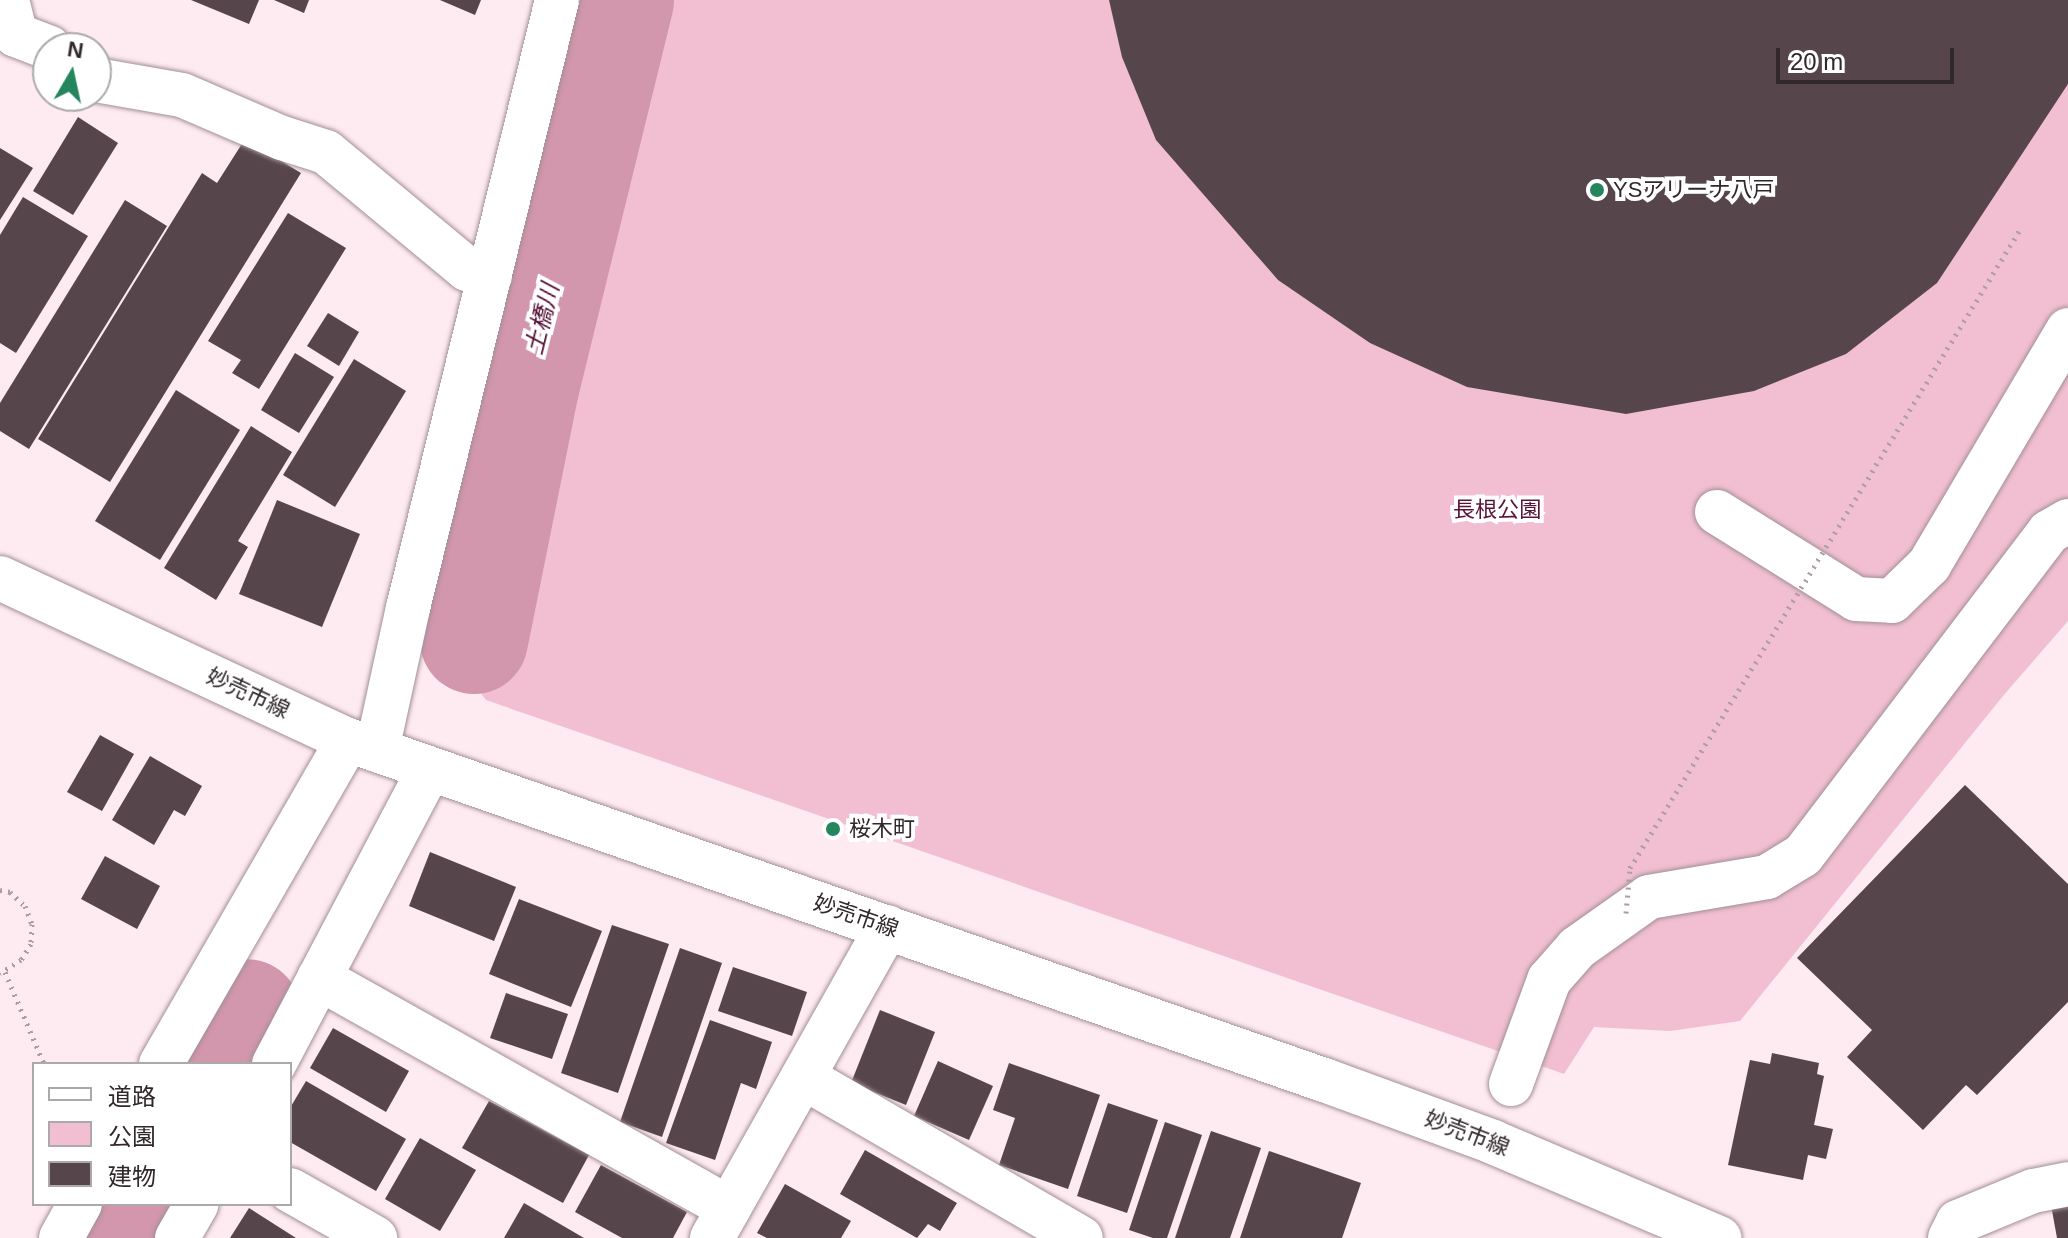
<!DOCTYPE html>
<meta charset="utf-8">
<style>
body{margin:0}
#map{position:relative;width:2068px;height:1238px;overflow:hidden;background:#feeaf1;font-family:Helvetica,"Noto Sans JP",sans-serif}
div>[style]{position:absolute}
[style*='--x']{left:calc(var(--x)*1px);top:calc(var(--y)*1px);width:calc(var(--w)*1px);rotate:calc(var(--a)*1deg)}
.green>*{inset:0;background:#f1bfd1}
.river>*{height:108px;margin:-54px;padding:0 54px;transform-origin:54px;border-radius:54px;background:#d296ad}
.building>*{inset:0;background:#56464c}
.path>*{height:5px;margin-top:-2.5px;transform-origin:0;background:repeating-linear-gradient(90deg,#ab9ca1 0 2px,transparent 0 8px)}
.roads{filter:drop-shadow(0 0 2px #a28f96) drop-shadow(0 0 2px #a28f96)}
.minor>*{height:44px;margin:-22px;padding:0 22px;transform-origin:22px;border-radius:22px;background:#fff}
.major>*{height:44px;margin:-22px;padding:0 22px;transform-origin:22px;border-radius:22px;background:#fff}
.path-bridge>*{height:5px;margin-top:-2.5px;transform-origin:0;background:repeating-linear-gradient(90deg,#ab9ca1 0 2px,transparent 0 8px)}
.dots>*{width:22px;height:22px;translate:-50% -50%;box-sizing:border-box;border:4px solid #fff;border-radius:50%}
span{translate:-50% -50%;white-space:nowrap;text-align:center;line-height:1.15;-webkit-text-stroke:8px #fff;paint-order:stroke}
.poi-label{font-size:22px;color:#30282b}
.left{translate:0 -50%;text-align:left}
.park-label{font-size:22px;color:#5a1437}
.street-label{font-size:22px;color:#30282b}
.water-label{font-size:24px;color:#540e32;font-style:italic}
.legend{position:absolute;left:32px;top:1062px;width:260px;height:144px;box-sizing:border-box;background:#fff;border:2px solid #aca9aa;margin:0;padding:10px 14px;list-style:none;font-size:24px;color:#30282b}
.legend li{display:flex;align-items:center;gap:16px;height:40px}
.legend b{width:40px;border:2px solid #aca9aa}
.north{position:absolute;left:32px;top:32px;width:80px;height:80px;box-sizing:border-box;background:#fff;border:2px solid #aca9aa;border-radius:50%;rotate:9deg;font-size:22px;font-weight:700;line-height:32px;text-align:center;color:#30282b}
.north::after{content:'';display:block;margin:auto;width:28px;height:36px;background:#25855d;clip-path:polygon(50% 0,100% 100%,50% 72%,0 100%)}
.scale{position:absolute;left:1776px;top:48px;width:178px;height:36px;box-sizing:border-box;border:4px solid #30282b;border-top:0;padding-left:10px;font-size:24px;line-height:28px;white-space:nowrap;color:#30282b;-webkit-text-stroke:6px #fff;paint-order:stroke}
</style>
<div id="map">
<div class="green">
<div style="clip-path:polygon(601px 0,2068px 0,2068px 621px,2003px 696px,1740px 1021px,1670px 1031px,1594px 1027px,1564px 1074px,486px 700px,460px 667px,466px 615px,564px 267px,545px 245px)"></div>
</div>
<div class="river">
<div style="--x:474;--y:640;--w:262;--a:-78.6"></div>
<div style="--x:526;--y:383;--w:394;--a:-76.2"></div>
<div style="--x:217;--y:1064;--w:59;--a:-59.5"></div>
<div style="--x:117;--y:1238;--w:39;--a:-60"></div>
</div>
<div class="building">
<div style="clip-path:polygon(191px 0,259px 0,249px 24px)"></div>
<div style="clip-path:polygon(274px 0,309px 0,304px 13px)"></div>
<div style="clip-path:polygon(440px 0,481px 0,475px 15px)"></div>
<div style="clip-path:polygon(1109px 0,2068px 0,2068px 84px,1937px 283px,1846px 354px,1754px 391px,1626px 414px,1467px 387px,1370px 343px,1278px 280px,1156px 140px,1122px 57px)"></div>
<div style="clip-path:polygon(78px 117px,118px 143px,73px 215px,33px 191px)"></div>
<div style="clip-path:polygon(245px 139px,301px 173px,110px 482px,38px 439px,202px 173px,217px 183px)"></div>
<div style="clip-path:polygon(0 148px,33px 168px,0 220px)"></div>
<div style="clip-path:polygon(23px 197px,88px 236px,16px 353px,0 343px,0 235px)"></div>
<div style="clip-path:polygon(125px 200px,167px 226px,29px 449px,0 431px,0 403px)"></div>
<div style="clip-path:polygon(288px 213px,346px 248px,259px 389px,232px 373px,241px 360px,208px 341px)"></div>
<div style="clip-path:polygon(328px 313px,359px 332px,339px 366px,307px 346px)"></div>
<div style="clip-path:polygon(295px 353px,334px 377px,299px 433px,261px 410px)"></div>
<div style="clip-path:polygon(354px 359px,406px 391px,335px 507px,283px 475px)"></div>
<div style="clip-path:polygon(176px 390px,240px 430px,160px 560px,95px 521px)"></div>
<div style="clip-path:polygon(251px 426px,292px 452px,238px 541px,248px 547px,216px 600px,164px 568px)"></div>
<div style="clip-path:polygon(277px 500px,360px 534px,322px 627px,239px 594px)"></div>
<div style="clip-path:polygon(100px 735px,134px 754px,102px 811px,67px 792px)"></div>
<div style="clip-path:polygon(150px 756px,202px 786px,185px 816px,174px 810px,154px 845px,112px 820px)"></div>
<div style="clip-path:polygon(1965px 785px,2068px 884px,2068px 1002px,1977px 1095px,1966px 1085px,1923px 1130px,1847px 1057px,1872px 1030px,1797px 958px)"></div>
<div style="clip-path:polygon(430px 852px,516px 887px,494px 941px,409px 906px)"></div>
<div style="clip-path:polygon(105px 856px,160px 886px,137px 929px,81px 899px)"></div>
<div style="clip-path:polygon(519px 899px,602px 931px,571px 1007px,489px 974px)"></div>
<div style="clip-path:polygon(612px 925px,669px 944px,618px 1093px,561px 1073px)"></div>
<div style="clip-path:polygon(680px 948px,722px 963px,662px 1137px,620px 1122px)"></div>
<div style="clip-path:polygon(733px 967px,807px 992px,792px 1036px,718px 1011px)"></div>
<div style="clip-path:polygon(506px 993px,568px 1014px,552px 1059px,490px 1038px)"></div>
<div style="clip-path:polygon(880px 1010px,935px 1032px,906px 1105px,851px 1083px)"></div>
<div style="clip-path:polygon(710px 1020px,772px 1042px,756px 1089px,741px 1083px,715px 1160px,666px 1143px)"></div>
<div style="clip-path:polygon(333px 1028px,409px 1071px,386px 1112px,310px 1068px)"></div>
<div style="clip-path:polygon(1772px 1053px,1819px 1063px,1817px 1074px,1824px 1076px,1814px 1125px,1833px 1129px,1826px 1159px,1808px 1155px,1803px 1180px,1728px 1165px,1750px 1060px,1770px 1064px)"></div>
<div style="clip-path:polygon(938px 1061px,993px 1086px,969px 1140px,914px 1116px)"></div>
<div style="clip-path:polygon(1009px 1063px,1100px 1095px,1068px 1189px,999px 1165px,1015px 1118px,993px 1110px)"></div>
<div style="clip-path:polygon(306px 1081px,406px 1139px,376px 1191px,290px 1142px,290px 1108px)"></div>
<div style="clip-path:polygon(489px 1101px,589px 1155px,563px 1203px,462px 1148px)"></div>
<div style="clip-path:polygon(1108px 1103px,1158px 1120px,1127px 1213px,1077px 1196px)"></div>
<div style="clip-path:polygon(1165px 1122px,1202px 1135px,1167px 1238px,1153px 1238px,1129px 1230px)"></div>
<div style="clip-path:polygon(1211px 1131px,1261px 1148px,1230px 1238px,1175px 1238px)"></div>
<div style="clip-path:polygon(420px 1138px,476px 1170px,440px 1231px,385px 1199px)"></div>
<div style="clip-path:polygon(865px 1150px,957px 1203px,940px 1231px,928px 1224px,917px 1238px,840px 1194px)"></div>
<div style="clip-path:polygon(1269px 1151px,1361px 1183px,1342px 1238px,1240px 1238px)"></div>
<div style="clip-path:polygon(601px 1165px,687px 1212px,673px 1238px,622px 1238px,575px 1212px)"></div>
<div style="clip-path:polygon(785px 1184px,851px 1221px,841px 1238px,767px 1238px,757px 1233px)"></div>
<div style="clip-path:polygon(2068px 1202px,2068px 1238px,2057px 1238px,2051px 1205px)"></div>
<div style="clip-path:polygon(524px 1203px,584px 1238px,504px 1238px)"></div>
<div style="clip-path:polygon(249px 1208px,296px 1238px,230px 1238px)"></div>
</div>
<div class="path">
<div style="--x:0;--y:890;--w:10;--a:11"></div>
<div style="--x:10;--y:892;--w:21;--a:43"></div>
<div style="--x:25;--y:906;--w:19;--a:69"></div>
<div style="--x:32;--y:924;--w:20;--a:93"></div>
<div style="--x:31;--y:944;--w:19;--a:122"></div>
<div style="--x:21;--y:960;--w:25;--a:148"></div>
<div style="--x:5;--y:972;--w:100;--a:67"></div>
</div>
<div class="roads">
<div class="minor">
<div style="--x:7;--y:0;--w:36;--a:76"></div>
<div style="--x:16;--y:35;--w:36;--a:21"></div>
<div style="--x:96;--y:80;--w:87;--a:9.9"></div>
<div style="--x:182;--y:95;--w:109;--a:23.3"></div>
<div style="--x:282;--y:138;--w:46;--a:17.7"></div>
<div style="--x:326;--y:152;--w:183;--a:39.7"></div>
<div style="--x:467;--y:269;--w:24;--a:17"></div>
<div style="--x:1717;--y:512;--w:164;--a:32"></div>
<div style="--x:1856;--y:599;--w:36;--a:3"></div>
<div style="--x:1892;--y:601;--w:52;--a:-44.2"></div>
<div style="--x:1929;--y:565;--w:273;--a:-59.4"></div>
<div style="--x:377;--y:750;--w:145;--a:-77.7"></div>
<div style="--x:408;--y:608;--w:626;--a:-76.23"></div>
<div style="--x:319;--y:978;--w:470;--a:29.3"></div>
<div style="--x:161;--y:1064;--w:374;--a:-60"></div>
<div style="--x:274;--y:1064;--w:332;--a:-62.2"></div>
<div style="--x:803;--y:1077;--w:321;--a:30.1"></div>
<div style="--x:1511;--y:1084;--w:111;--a:-69.9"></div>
<div style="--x:1549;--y:980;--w:43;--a:-48.8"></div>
<div style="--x:1577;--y:948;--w:88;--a:-35.3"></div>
<div style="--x:1649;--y:897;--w:120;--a:-9.6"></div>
<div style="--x:1767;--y:877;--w:42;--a:-31.4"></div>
<div style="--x:1803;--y:855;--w:406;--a:-52.7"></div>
<div style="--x:2049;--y:532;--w:22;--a:-30"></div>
<div style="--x:290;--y:1190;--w:98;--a:29.5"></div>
<div style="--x:61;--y:1238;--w:39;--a:-61"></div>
<div style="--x:177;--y:1238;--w:39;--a:-60"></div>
<div style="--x:712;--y:1238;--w:357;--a:-60.6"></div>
<div style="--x:1950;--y:1238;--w:18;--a:-63"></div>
<div style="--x:1958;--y:1222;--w:81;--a:-22.5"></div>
<div style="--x:2033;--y:1191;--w:36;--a:-11"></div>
</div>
<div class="major">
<div style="--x:0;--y:578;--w:384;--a:25"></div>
<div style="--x:348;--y:740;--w:1034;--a:19.21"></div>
<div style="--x:1324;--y:1080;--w:180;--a:20.1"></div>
<div style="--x:1493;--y:1142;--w:246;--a:23"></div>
</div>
</div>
<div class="path-bridge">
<div style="--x:1626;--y:913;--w:45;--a:-84.9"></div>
<div style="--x:1630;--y:868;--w:750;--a:-58.58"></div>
</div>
<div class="dots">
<div style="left:1597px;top:190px;background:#25855d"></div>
<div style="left:833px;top:829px;background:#25855d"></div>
</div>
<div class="poi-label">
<span class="left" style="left:1613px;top:190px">YSアリーナ八戸</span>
<span class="left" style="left:849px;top:829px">桜木町</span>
</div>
<div class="park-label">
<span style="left:1497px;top:510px">長根公園</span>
</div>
<div class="street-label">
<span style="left:248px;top:693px;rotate:25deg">妙売市線</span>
<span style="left:856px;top:916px;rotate:19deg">妙売市線</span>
<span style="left:1467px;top:1133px;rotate:21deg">妙売市線</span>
</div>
<div class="water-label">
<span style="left:542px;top:319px;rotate:-76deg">土橋川</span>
</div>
<ul class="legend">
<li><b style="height:10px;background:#fff"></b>道路</li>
<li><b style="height:22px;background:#f1bfd1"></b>公園</li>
<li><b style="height:22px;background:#56464c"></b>建物</li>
</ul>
<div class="north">N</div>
<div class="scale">20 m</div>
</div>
